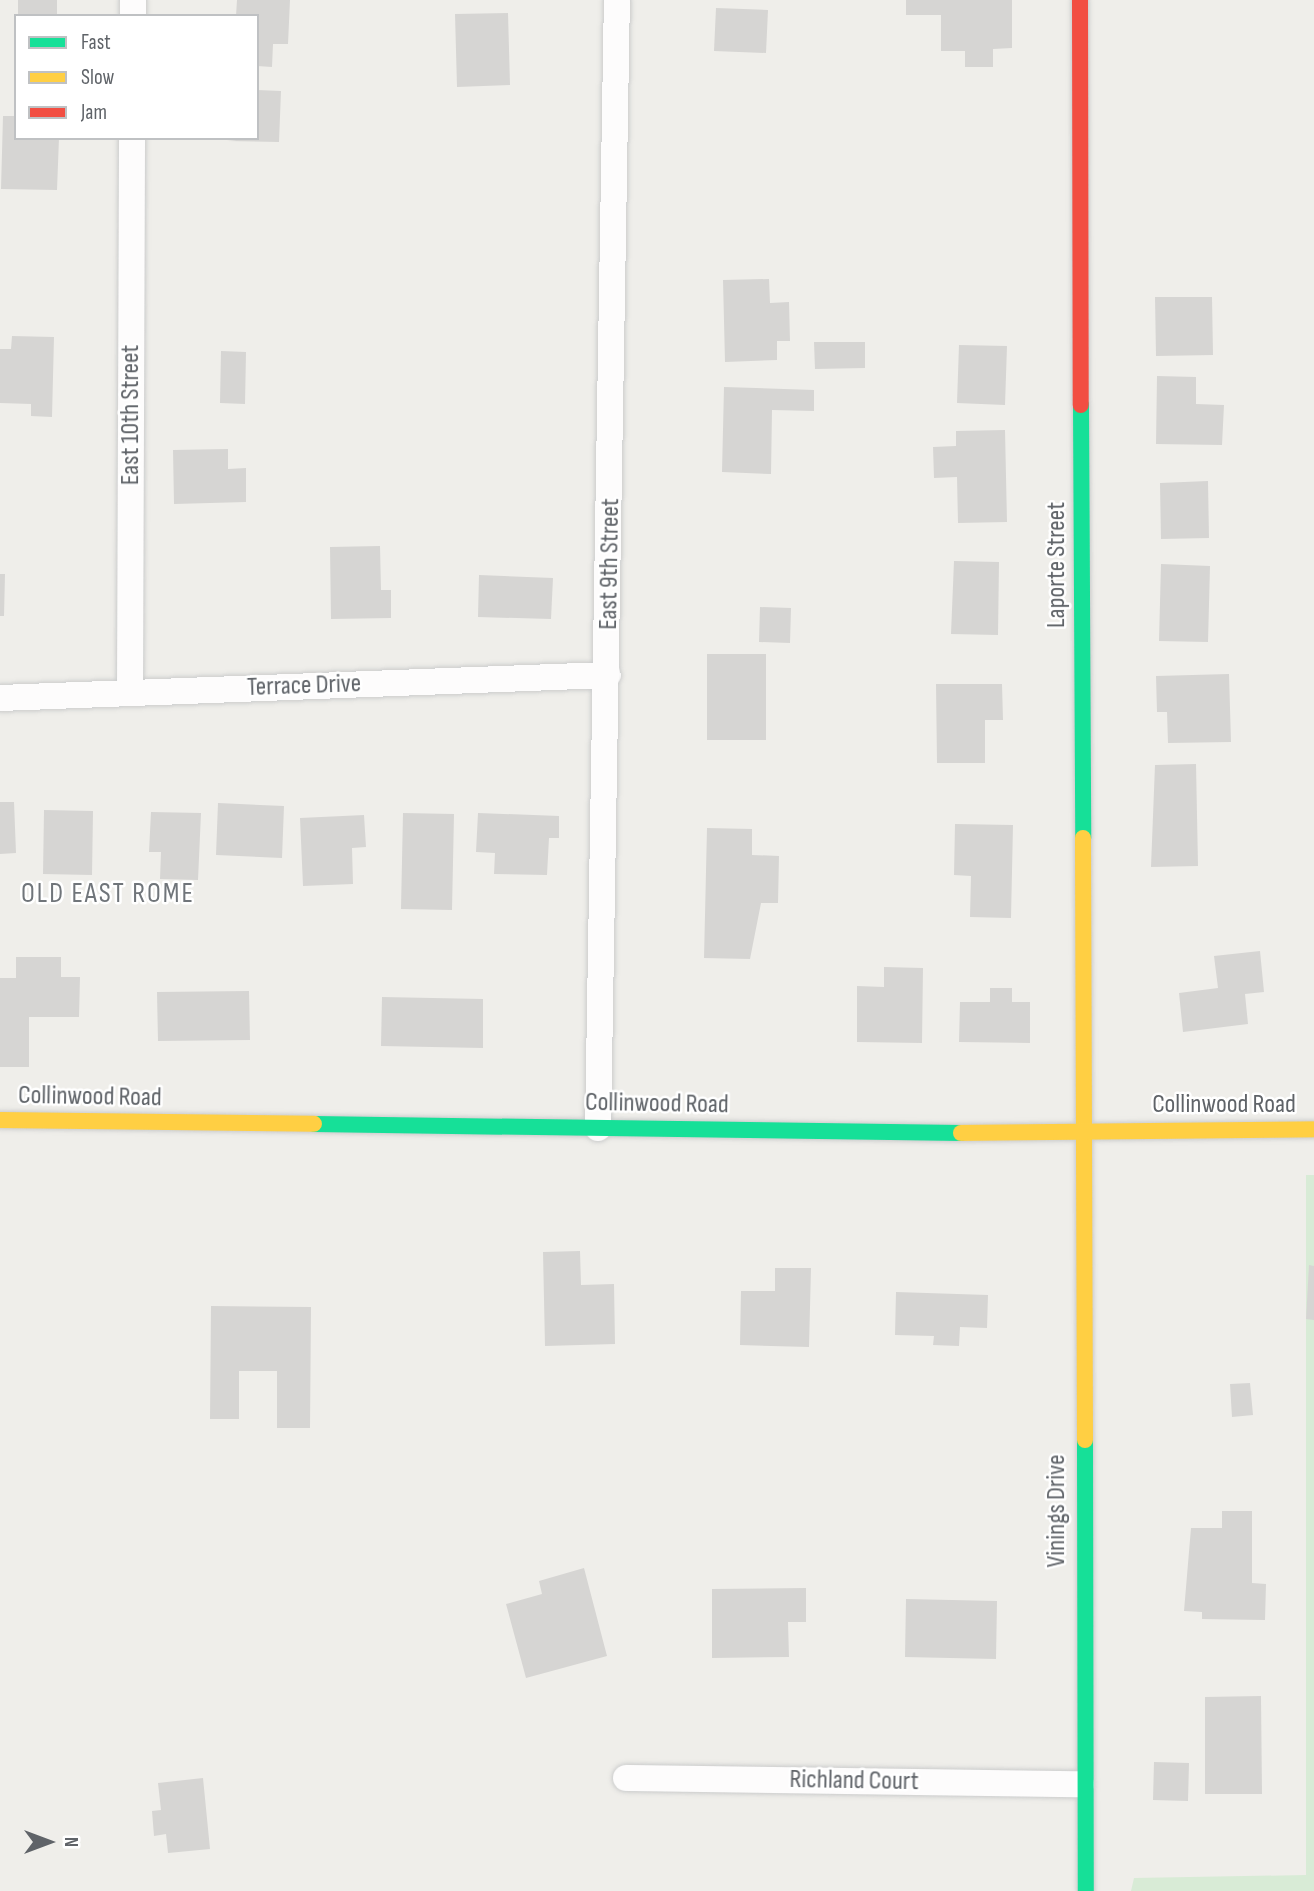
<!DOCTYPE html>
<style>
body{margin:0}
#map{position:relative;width:1314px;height:1891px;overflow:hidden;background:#efeeea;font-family:"Sofia Sans Condensed",sans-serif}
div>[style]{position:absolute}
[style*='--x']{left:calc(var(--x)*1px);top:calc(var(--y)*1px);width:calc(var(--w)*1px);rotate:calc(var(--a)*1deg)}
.green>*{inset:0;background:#d8ebd6}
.building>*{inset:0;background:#d6d5d3}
.roads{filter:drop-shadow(0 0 2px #cbcccc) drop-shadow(0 0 2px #cbcccc)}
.street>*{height:26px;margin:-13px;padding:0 13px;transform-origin:13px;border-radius:13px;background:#fdfcfc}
.fast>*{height:16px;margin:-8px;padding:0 8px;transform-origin:8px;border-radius:8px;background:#16e098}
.slow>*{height:16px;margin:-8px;padding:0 8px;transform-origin:8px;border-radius:8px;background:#ffcf43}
.jam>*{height:16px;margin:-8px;padding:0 8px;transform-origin:8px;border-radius:8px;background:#f24e42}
span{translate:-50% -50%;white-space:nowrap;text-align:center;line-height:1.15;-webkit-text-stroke:5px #fff;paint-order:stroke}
.street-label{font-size:26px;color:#5f6368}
.neighbourhood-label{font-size:28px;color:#70757a;letter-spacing:2px}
.legend{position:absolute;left:14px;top:14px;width:245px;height:126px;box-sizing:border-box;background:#fff;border:2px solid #bfc1c3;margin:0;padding:9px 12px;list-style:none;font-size:21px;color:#5f6368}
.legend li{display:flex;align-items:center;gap:14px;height:35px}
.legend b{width:35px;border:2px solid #bfc1c3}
.north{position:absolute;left:14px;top:1807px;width:70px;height:70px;-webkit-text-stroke:5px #fff;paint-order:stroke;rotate:90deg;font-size:19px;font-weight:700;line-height:28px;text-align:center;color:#5f6368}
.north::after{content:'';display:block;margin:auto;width:24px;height:32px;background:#5f6368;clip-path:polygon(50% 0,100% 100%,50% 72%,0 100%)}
</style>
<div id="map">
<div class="green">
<div style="clip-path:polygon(1306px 1175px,1314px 1175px,1314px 1891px,1131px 1891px,1134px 1878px,1306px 1875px)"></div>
</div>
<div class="building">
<div style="clip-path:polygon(18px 0,57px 0,57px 16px,18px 16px)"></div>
<div style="clip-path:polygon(237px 0,290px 0,288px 44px,273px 44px,272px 67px,257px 66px,257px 16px,236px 16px)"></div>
<div style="clip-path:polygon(906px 0,1012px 0,1012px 48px,993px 49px,993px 67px,965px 67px,965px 51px,941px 51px,941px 15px,906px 15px)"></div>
<div style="clip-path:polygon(716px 8px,768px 10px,766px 53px,714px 51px)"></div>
<div style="clip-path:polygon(508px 13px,510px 85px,457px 87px,455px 14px)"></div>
<div style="clip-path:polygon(257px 90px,281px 91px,279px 142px,227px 141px,257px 138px)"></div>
<div style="clip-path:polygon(3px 116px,16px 116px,16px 138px,59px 138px,57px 190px,1px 189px)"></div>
<div style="clip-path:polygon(769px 279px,770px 303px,789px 302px,790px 341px,777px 341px,777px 360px,725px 362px,723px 280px)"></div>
<div style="clip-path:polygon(1155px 297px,1212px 297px,1213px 355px,1156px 356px)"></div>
<div style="clip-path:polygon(12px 336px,54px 337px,52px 417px,31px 416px,31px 404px,0 403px,0 349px,11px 349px)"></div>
<div style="clip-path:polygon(814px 342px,865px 342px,865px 368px,815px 369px)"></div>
<div style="clip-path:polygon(959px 345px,1007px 346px,1005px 405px,957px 403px)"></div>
<div style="clip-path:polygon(221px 351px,246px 352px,245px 404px,220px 403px)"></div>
<div style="clip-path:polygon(1157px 376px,1196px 377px,1196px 404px,1224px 405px,1222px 445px,1156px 444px)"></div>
<div style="clip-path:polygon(724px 387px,814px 390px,814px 411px,772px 410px,771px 474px,722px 472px)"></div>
<div style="clip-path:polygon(1005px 430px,1007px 522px,958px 523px,957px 477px,934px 478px,933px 447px,956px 446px,956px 431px)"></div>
<div style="clip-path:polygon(228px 449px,228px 469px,246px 468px,246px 502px,174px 504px,173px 450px)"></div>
<div style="clip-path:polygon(1208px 481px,1209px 538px,1161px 539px,1160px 483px)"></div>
<div style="clip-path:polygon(380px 546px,381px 590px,391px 590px,391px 618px,331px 619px,330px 547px)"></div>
<div style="clip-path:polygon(954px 561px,999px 562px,998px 635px,951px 634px)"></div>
<div style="clip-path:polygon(1161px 564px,1210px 566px,1208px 642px,1159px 641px)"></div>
<div style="clip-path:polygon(0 574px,5px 574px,4px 616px,0 616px)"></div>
<div style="clip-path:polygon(479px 575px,553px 578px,551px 619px,478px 617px)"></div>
<div style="clip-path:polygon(760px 607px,791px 608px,790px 643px,759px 642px)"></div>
<div style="clip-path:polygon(707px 654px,766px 654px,766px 740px,707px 740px)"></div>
<div style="clip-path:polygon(1229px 674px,1231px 742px,1168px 743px,1167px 712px,1157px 712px,1156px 676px)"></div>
<div style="clip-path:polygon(936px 684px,1002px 684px,1003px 720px,985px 720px,985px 763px,937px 763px)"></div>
<div style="clip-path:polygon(1196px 764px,1198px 866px,1151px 867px,1155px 765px)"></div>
<div style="clip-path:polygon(0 802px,14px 802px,16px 853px,0 854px)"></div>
<div style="clip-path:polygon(218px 803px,284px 806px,282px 858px,216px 855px)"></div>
<div style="clip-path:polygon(44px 810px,93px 811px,92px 875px,43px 874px)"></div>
<div style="clip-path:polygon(151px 812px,201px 813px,198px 880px,160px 879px,161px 852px,149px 852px)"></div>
<div style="clip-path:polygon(403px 813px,454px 814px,452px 910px,401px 909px)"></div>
<div style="clip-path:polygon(478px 813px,559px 816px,559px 838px,549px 838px,547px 875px,494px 874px,495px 853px,476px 852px)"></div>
<div style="clip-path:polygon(364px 815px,366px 847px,352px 848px,353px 884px,303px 886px,300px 818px)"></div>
<div style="clip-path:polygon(955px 824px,1013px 825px,1011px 918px,970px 917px,971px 876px,954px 875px)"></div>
<div style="clip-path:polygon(707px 828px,752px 829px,752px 855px,779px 856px,778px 903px,761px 903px,750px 959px,704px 958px)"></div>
<div style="clip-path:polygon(1260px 951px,1264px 992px,1245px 994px,1248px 1024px,1183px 1032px,1179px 993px,1218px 988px,1214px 956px)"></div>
<div style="clip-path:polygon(16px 957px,61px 957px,61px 977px,80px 977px,79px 1017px,29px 1017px,29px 1067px,0 1067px,0 978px,16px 978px)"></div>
<div style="clip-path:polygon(884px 967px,923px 968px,922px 1043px,857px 1042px,857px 986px,884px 987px)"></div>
<div style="clip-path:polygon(990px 988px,1012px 988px,1012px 1002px,1030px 1002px,1030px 1043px,959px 1042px,960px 1002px,990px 1002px)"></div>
<div style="clip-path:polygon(249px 991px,250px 1040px,158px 1041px,157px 992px)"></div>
<div style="clip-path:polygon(382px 997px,483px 999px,483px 1048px,381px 1046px)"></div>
<div style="clip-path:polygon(580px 1251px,581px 1285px,614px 1284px,615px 1344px,545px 1346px,543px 1252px)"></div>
<div style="clip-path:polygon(1309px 1265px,1314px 1266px,1314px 1320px,1306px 1319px)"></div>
<div style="clip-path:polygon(775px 1268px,811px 1268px,809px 1347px,740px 1345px,741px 1291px,775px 1291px)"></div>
<div style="clip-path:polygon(896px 1292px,988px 1295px,987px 1328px,960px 1327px,959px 1346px,933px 1345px,934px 1336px,895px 1335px)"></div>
<div style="clip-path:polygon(211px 1306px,311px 1307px,310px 1428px,277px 1428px,277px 1371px,239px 1371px,239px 1419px,210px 1419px)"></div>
<div style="clip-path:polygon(1250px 1383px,1253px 1415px,1232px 1417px,1230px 1384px)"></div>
<div style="clip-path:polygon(1222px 1511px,1252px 1511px,1252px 1583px,1266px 1584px,1265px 1620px,1202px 1619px,1202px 1612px,1184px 1611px,1191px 1528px,1222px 1528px)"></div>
<div style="clip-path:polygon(584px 1568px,607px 1656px,526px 1678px,506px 1604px,542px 1594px,539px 1581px)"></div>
<div style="clip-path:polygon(806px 1588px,806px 1622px,788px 1622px,789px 1657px,712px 1658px,712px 1589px)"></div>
<div style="clip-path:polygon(906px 1599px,997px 1601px,996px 1659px,905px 1657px)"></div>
<div style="clip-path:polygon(1261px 1696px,1262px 1794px,1205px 1794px,1205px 1697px)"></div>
<div style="clip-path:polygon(1154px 1762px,1189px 1763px,1188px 1801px,1153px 1800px)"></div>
<div style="clip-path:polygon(203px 1778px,210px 1849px,168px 1853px,166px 1834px,154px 1836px,152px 1811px,161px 1810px,158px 1783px)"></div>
</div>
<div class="roads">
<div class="street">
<div style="--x:133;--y:16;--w:16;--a:-90"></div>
<div style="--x:130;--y:692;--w:554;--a:-89.79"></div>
<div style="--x:0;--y:698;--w:608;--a:-2.17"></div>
<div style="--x:598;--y:1128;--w:1128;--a:-89.04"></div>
<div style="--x:626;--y:1778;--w:455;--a:0.8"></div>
</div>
<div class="fast">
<div style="--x:1081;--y:405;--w:433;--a:89.7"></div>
<div style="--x:314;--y:1124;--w:647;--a:0.8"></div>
<div style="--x:1085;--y:1440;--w:451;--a:89.9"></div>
</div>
<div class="slow">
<div style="--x:1083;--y:838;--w:602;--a:89.81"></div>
<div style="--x:0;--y:1120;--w:314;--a:0.7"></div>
<div style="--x:961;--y:1133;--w:353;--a:-0.6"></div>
</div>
<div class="jam">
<div style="--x:1080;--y:0;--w:405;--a:89.9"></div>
</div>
</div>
<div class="street-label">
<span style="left:131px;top:415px;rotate:-90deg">East 10th Street</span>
<span style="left:610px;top:564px;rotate:-89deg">East 9th Street</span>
<span style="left:1057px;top:565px;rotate:-90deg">Laporte Street</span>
<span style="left:304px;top:686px;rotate:-2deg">Terrace Drive</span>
<span style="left:90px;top:1097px;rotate:1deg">Collinwood Road</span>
<span style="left:657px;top:1104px;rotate:1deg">Collinwood Road</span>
<span style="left:1224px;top:1105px">Collinwood Road</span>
<span style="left:1057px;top:1511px;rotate:-90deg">Vinings Drive</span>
<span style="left:854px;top:1781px;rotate:1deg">Richland Court</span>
</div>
<div class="neighbourhood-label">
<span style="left:108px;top:894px">OLD EAST ROME</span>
</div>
<ul class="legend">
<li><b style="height:9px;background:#16e098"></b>Fast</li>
<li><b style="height:9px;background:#ffcf43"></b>Slow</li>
<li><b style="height:9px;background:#f24e42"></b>Jam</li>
</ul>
<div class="north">N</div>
</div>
